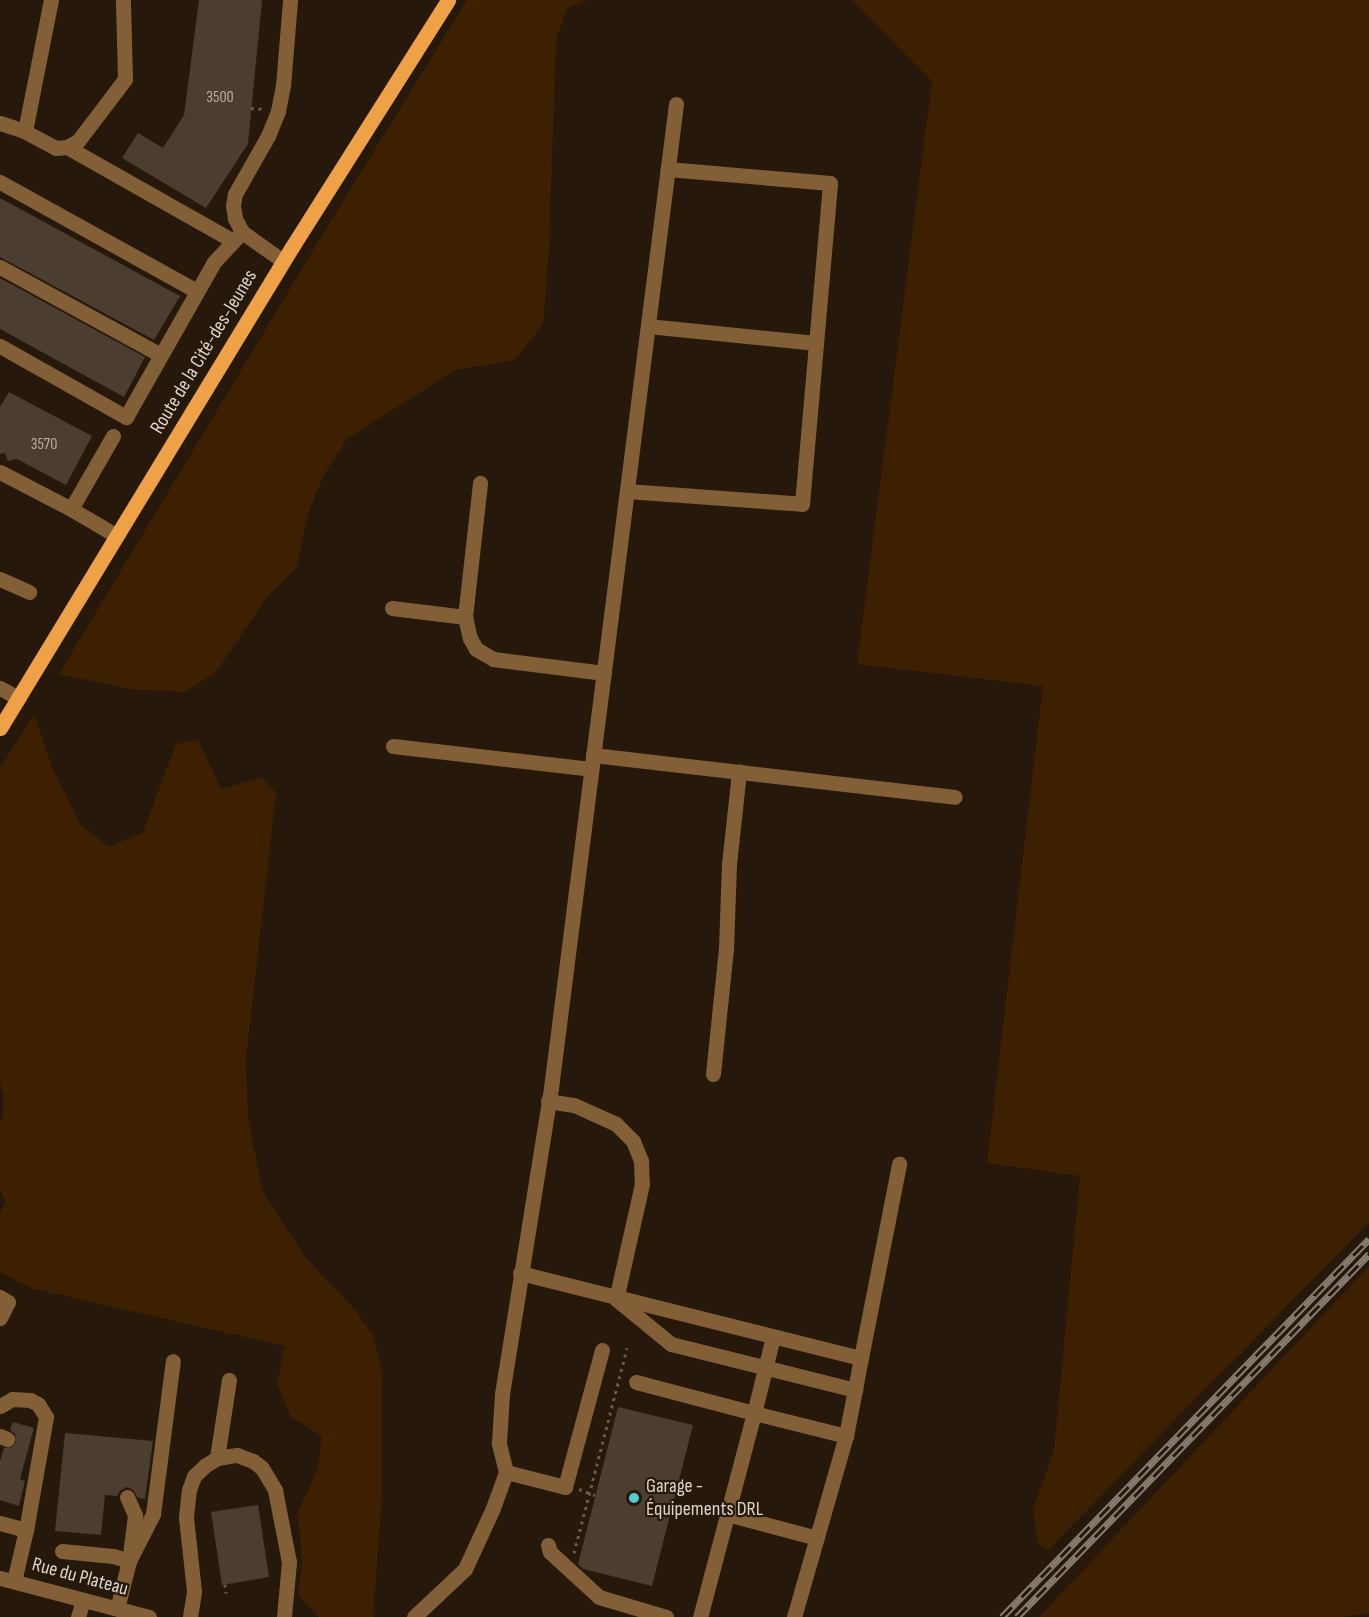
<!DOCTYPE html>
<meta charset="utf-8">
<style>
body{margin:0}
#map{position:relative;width:1369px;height:1617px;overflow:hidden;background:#26190c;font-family:"Sofia Sans Condensed",sans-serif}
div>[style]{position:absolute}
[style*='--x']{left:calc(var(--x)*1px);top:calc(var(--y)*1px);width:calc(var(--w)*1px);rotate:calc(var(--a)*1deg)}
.green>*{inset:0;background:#3c2000}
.building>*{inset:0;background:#4b3d2f}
.path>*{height:3px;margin-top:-1.5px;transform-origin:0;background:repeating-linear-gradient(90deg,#665b4f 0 3px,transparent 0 7.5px)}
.minor>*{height:15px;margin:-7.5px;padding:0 7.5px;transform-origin:7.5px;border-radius:7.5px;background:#835f37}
.major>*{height:15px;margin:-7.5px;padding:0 7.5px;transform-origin:7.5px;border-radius:7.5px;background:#eea146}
.rail>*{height:7px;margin-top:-3.5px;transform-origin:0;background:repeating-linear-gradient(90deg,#26190c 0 14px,#887d73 0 28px);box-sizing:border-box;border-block:2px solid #887d73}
.dots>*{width:16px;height:16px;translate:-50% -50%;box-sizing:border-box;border:3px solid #26190c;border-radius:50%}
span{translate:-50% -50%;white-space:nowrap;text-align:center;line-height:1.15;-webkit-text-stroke:4.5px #26190c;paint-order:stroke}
.number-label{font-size:16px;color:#b8aea5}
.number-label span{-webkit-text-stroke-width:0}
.street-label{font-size:20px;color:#ddd4cc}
.poi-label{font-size:20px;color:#ddd4cc}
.left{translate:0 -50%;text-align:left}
</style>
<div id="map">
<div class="green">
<div style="clip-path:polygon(467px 0,587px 0,567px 9px,556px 38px,549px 249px,543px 324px,515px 360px,455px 370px,347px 439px,323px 476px,307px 517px,297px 567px,268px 596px,215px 673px,185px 692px,131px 689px,59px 674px,321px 237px)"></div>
<div style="clip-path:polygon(852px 0,1369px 0,1369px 1222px,1048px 1550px,1038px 1543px,1033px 1510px,1054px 1450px,1080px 1176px,987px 1163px,1043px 686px,857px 664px,932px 81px)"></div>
<div style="clip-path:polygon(34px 715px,52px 767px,81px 825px,109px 847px,143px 832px,176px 744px,198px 740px,221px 789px,262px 778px,276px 793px,246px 1059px,248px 1116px,262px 1190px,305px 1257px,356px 1311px,374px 1337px,382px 1373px,382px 1495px,373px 1617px,319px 1617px,298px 1595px,302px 1564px,298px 1512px,318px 1468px,322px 1436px,291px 1417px,277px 1384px,285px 1346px,30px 1288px,0 1272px,0 1213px,6px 1202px,0 1190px,0 1125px,4px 1104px,0 1080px,0 768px)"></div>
<div style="clip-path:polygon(1369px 1266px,1369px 1613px,1343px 1617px,1039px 1617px)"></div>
</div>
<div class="building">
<div style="clip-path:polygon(199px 0,262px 0,248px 144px,206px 208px,122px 158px,138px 133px,163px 148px,184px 115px)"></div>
<div style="clip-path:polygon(0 198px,180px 296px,154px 340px,0 257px)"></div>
<div style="clip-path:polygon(0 278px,145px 357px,124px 397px,0 329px)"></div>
<div style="clip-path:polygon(9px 392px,92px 436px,66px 485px,17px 459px,8px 461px,5px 453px,0 454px,0 407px)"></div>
<div style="clip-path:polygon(618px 1407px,693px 1425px,652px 1586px,583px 1569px,578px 1564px)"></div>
<div style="clip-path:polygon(13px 1422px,34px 1428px,20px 1479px,25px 1481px,19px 1506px,0 1500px,0 1461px,4px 1448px,12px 1447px,16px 1442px,15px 1434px,10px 1430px)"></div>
<div style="clip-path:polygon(65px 1433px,153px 1441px,145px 1499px,138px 1498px,133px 1490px,127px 1487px,120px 1491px,117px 1496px,105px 1495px,101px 1535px,55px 1531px)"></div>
<div style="clip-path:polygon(258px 1505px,269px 1577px,222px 1585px,211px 1512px)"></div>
</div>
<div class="path">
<div style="--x:251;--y:108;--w:13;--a:4"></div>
<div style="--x:579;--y:1489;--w:17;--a:21"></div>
<div style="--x:574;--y:1553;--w:212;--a:-75.5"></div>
<div style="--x:225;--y:1584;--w:9;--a:84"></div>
</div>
<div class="minor">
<div style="--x:0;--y:123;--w:23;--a:18"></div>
<div style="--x:22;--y:130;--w:38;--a:28"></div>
<div style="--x:56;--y:148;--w:11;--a:-5"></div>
<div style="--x:67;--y:147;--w:191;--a:29.5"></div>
<div style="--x:25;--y:131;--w:134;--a:-78.8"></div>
<div style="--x:67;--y:147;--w:13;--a:-29"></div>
<div style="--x:78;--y:141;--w:78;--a:-52.8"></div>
<div style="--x:125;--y:79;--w:79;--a:-91.5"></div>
<div style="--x:0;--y:182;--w:225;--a:29"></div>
<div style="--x:283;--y:261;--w:50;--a:-144.7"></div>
<div style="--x:242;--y:232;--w:16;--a:-117"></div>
<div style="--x:235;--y:218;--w:13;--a:-99"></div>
<div style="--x:233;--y:205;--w:11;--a:-80"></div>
<div style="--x:235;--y:194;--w:67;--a:-60.4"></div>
<div style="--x:268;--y:136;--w:27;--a:-68"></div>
<div style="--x:278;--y:111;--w:25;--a:-79"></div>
<div style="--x:283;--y:86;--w:86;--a:-85.3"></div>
<div style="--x:0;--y:267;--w:183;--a:28.7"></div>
<div style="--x:648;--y:326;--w:169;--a:5.8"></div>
<div style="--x:0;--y:346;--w:145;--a:29.4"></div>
<div style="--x:126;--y:417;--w:178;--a:-60.4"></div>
<div style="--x:214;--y:262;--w:41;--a:-47"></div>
<div style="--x:113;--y:436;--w:84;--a:119.9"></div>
<div style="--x:71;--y:509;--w:53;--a:30.4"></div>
<div style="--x:0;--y:472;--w:80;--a:27.5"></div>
<div style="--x:627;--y:491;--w:175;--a:4.2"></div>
<div style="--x:802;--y:504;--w:322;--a:-85"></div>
<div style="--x:830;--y:183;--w:163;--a:-175.1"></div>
<div style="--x:0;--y:579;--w:32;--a:24"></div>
<div style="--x:392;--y:608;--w:74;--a:7"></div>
<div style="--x:465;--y:617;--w:22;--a:77"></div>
<div style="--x:470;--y:638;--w:13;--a:61"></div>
<div style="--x:476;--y:649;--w:20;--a:30"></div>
<div style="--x:493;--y:659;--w:112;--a:7.2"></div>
<div style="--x:465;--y:617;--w:135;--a:-83.6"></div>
<div style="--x:0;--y:688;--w:21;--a:29"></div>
<div style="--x:393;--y:746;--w:199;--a:6.6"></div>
<div style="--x:593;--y:755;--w:364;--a:6.6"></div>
<div style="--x:713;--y:1074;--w:126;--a:-84.1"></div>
<div style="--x:726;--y:949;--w:85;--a:-88"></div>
<div style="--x:729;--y:864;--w:93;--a:-83.8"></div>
<div style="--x:548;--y:1101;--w:26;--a:9"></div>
<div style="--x:574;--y:1105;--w:46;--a:24.3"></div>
<div style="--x:616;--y:1124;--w:24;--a:45"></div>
<div style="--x:633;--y:1141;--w:22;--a:68"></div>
<div style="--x:641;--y:1161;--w:23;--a:88"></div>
<div style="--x:642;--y:1184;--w:118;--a:102.7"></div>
<div style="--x:616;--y:1299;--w:71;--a:39.3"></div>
<div style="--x:671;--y:1344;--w:190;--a:14"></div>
<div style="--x:520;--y:1273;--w:351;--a:14"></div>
<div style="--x:861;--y:1358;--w:198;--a:-78.9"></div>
<div style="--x:0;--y:1297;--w:9;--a:32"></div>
<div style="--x:8;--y:1302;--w:18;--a:117"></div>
<div style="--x:773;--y:1337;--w:78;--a:104"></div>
<div style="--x:754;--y:1413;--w:95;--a:14"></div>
<div style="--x:636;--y:1382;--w:122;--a:14.7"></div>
<div style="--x:754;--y:1413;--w:211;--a:104.8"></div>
<div style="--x:0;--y:1406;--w:14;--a:-30"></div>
<div style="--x:12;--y:1399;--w:18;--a:3"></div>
<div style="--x:30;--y:1400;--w:9;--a:27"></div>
<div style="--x:38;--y:1404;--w:15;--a:58"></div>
<div style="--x:46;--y:1417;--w:115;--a:100"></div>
<div style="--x:0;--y:1436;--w:8;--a:23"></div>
<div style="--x:217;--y:1458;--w:79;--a:-81.3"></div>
<div style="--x:506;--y:1472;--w:30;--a:-104"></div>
<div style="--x:499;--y:1443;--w:49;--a:-86.5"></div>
<div style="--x:502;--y:1394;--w:310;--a:-80.9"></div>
<div style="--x:551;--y:1088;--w:992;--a:-82.76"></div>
<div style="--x:127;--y:1497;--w:20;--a:66"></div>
<div style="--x:135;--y:1515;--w:40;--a:97.1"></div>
<div style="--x:727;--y:1514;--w:93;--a:14.9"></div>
<div style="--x:0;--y:1523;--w:27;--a:15"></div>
<div style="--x:26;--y:1530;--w:52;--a:103.2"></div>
<div style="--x:548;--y:1545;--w:7;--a:74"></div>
<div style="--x:550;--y:1552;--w:67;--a:42.6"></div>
<div style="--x:599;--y:1597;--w:70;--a:16.6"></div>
<div style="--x:62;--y:1551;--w:51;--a:5.6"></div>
<div style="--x:113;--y:1556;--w:17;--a:17"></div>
<div style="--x:129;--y:1561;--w:49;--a:104"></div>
<div style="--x:129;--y:1561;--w:53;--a:-62.9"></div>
<div style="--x:153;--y:1514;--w:154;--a:-82.6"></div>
<div style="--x:0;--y:1578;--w:154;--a:14.7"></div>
<div style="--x:78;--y:1617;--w:18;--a:-74"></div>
<div style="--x:190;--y:1617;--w:26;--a:-81"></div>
<div style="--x:194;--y:1591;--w:74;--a:-96.2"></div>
<div style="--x:186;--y:1517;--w:27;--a:-84"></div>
<div style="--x:189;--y:1490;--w:15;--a:-70"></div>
<div style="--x:194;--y:1476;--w:16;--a:-43"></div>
<div style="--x:206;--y:1465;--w:13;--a:-32"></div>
<div style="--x:217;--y:1458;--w:20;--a:-9"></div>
<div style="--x:237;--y:1455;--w:17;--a:21"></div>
<div style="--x:253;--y:1461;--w:11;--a:38"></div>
<div style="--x:262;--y:1468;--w:26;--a:59"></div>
<div style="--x:275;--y:1490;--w:73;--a:79"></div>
<div style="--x:289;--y:1562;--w:55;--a:95.2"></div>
<div style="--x:414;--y:1617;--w:70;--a:-43.3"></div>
<div style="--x:465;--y:1569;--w:67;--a:-65.3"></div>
<div style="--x:493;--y:1508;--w:38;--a:-70"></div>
<div style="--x:506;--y:1472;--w:61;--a:14.3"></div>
<div style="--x:565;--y:1487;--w:142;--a:-74.9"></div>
<div style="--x:794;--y:1617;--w:188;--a:-74"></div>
<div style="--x:846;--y:1436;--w:79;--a:-79.1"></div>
</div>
<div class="major">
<div style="--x:0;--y:728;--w:563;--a:-58.74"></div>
<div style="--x:292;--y:247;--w:292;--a:-57.7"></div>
</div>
<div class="rail">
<div style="--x:1002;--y:1617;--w:527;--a:-45.85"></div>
<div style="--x:1017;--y:1617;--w:506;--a:-45.88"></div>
</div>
<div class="dots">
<div style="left:634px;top:1498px;background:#51ccd2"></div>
</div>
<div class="number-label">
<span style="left:220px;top:98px">3500</span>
<span style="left:44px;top:445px">3570</span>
</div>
<div class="street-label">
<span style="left:204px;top:352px;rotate:-59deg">Route de la Cité-des-Jeunes</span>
<span style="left:80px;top:1577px;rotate:15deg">Rue du Plateau</span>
</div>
<div class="poi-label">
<span class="left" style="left:646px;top:1498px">Garage -<br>Équipements DRL</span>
</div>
</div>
